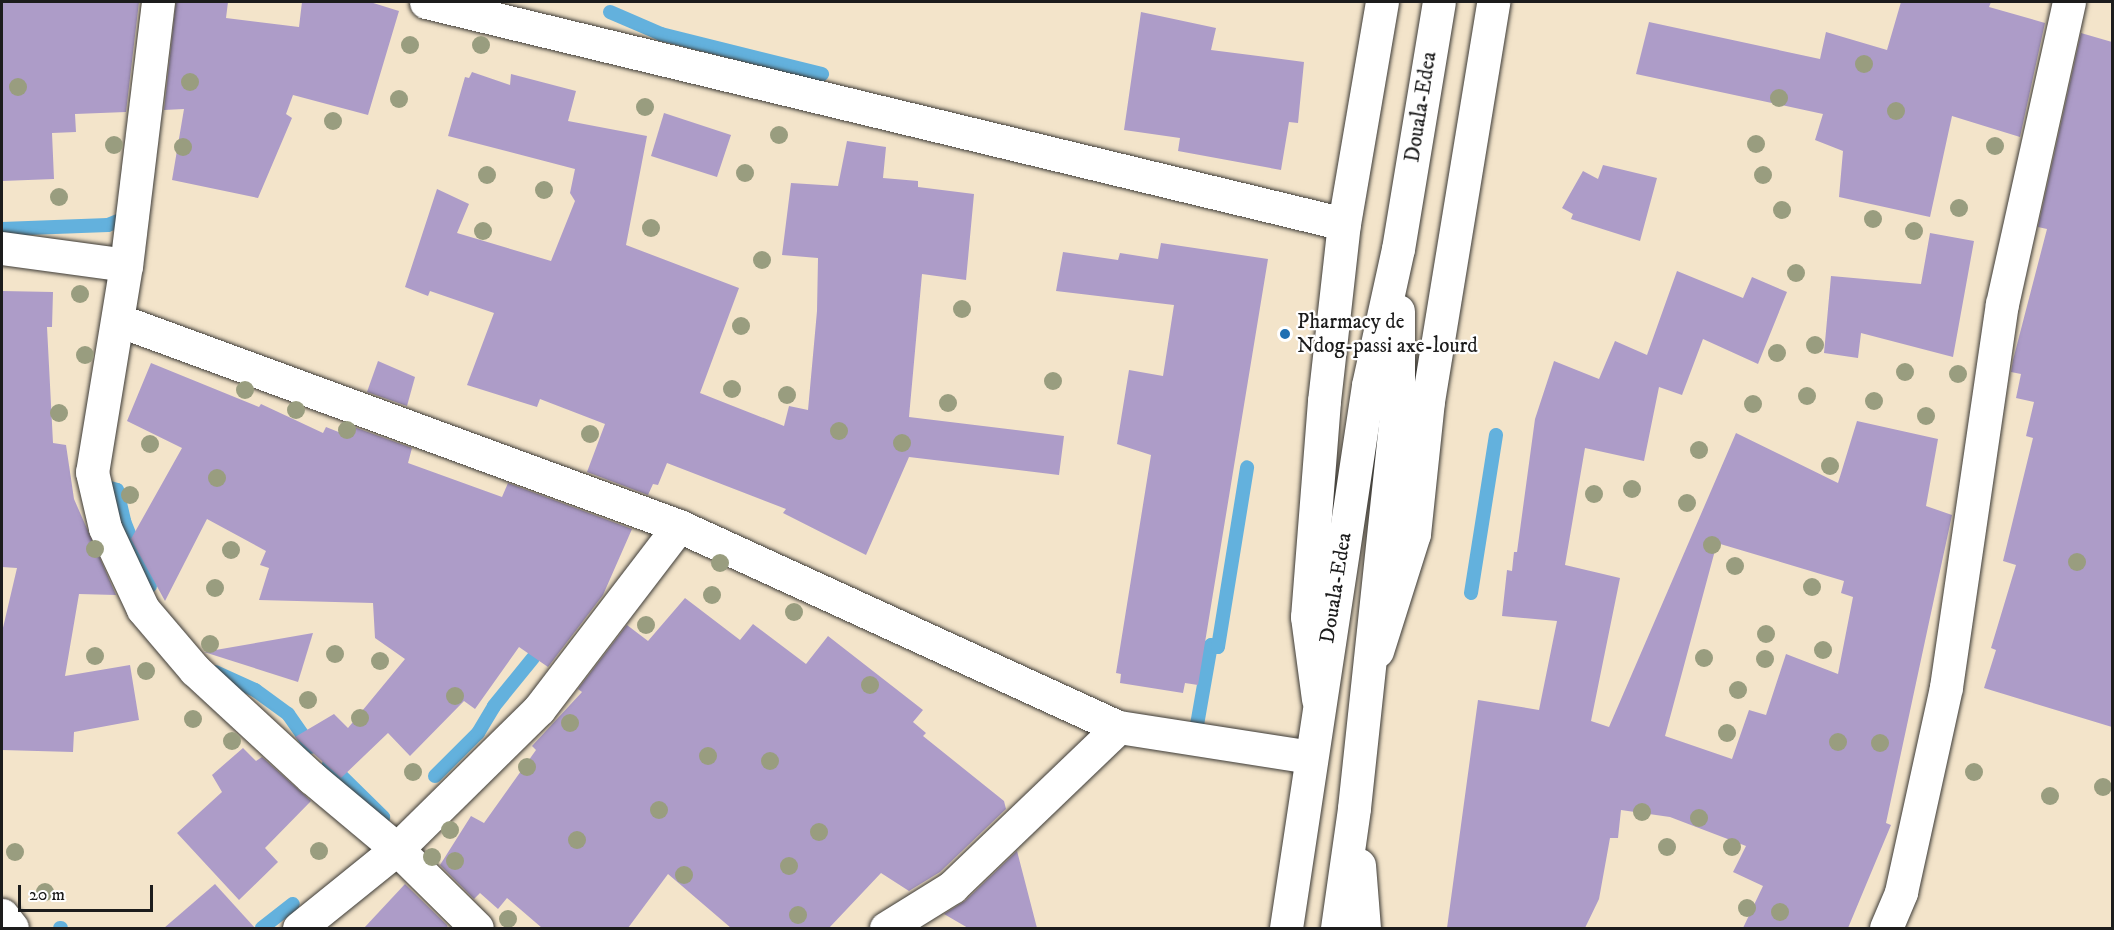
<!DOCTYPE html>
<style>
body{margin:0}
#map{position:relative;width:2114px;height:930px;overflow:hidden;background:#f3e4ca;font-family:"IM FELL DW Pica",serif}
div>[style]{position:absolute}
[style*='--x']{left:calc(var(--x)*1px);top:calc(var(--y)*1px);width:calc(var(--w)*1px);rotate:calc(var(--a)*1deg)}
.stream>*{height:14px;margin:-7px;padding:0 7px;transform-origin:7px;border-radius:7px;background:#63b1dd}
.building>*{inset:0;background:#ad9cc8}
.roads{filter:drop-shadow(0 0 2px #3c3a36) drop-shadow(0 0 2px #3c3a36)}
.minor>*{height:33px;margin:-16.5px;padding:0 16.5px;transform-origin:16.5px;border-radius:16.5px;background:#fff}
.primary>*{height:33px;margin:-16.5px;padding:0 16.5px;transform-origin:16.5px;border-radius:16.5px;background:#fff}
.trunk>*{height:33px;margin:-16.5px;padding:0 16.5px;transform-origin:16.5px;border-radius:16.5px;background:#fff}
.trees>*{width:18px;height:18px;margin:-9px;border-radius:50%;background:#999d7f}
.dots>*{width:16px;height:16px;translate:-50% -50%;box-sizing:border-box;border:3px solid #fff;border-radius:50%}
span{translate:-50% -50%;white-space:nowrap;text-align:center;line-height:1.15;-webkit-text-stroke:4.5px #fff;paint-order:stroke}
.street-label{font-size:21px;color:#1c1c1c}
.poi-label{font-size:21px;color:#1c1c1c}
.left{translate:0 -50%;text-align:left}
.frame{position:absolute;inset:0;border:3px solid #1c1c1c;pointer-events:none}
.scale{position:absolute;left:18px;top:885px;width:135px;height:27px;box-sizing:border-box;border:3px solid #1c1c1c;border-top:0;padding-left:8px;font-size:18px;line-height:21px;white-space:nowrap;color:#1c1c1c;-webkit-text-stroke:4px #fff;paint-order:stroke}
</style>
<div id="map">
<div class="stream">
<div style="--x:610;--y:12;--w:56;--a:23.3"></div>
<div style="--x:661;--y:34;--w:166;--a:14"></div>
<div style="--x:2;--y:229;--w:106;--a:-2.2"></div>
<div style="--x:108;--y:225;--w:24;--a:-22"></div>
<div style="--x:96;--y:484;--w:22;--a:16"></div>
<div style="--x:117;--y:490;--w:32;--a:77"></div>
<div style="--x:124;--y:521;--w:70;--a:68.2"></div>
<div style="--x:1471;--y:593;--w:160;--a:-81"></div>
<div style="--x:215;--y:672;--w:44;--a:24.2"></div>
<div style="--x:255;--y:690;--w:41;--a:36"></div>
<div style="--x:288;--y:714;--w:40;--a:55.1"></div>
<div style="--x:1197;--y:725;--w:81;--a:-80.1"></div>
<div style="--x:1211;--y:645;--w:7;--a:16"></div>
<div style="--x:1218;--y:647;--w:182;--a:-80.8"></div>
<div style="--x:329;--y:764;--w:76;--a:44.5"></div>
<div style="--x:435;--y:776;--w:61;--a:-45"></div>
<div style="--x:478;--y:733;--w:31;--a:-59"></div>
<div style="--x:494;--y:706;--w:62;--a:-50.9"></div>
<div style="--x:60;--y:928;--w:1;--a:0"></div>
<div style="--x:262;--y:928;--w:39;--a:-38"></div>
</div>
<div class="building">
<div style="clip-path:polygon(2px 2px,139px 2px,126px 112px,75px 114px,76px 132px,52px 133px,54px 179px,2px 181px)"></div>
<div style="clip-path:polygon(176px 2px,228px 2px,226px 18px,299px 27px,302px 2px,370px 2px,399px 11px,368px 115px,293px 95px,286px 114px,292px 118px,258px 198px,172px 180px,184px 109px,164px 110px)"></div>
<div style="clip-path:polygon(1901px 2px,1991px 2px,1989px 7px,2045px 23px,2020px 137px,1952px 116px,1930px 217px,1839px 197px,1843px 151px,1815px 140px,1823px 114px,1636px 74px,1649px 22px,1820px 59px,1826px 32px,1887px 50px)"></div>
<div style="clip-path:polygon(1141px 12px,1216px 28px,1211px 50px,1304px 62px,1298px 123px,1289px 122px,1281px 170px,1178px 151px,1180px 138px,1124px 130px)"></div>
<div style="clip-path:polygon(2081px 33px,2112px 42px,2112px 727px,1984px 688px,1996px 650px,1991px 648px,2016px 565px,2003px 561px,2033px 438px,2026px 436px,2034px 402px,2016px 398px,2021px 374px,2011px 372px,2013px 360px,2047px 229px,2038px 227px)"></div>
<div style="clip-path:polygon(472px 72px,510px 85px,511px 74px,576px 91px,568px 121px,647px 136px,626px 245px,739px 288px,700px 393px,784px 426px,789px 406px,808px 410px,817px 311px,818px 258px,782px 255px,791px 183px,838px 186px,847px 141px,886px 147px,883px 178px,918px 181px,918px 187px,974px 194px,966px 280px,922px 274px,909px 417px,1064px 436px,1059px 475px,909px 457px,866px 555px,783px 513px,786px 509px,667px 463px,658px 485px,653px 484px,648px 495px,587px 472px,605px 424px,540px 399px,537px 407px,467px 385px,494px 313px,430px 291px,428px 296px,405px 287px,437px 189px,469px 204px,457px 233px,551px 261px,575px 201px,570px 193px,575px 169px,448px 136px,465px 77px,469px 78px)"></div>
<div style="clip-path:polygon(664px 113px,731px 135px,717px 177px,651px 156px)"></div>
<div style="clip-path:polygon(1603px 165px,1657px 178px,1640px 241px,1571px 219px,1573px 214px,1562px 208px,1583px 171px,1598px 179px)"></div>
<div style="clip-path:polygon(1930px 233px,1974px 241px,1953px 357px,1861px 333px,1858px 358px,1824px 353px,1831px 276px,1921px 284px)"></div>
<div style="clip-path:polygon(1161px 243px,1268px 259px,1198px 685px,1185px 683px,1183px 693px,1120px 683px,1121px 674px,1116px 673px,1151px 455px,1117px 444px,1129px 370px,1163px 376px,1174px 305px,1056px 291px,1063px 252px,1118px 260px,1120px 253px,1158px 259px)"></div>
<div style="clip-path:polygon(evenodd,1677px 271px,1743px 298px,1752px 277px,1787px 292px,1758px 364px,1703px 339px,1682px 395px,1659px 387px,1644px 461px,1585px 448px,1565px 565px,1620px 578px,1591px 721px,1609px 727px,1736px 433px,1838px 483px,1857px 421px,1938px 439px,1926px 506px,1952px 515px,1886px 823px,1891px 825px,1848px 928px,1743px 928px,1763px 886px,1733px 872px,1746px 846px,1670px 817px,1621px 810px,1618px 838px,1610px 838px,1599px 899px,1585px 928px,1447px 928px,1478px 700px,1539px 710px,1557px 621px,1502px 616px,1507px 570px,1512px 571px,1514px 552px,1517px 552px,1535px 419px,1554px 361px,1599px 379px,1615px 341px,1647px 355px,1677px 271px,1717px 543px,1844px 581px,1841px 593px,1853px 597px,1838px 674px,1786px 654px,1766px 715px,1749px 710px,1732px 759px,1665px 736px,1717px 543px)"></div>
<div style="clip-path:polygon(2px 291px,53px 292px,52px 327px,47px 327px,53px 443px,66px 445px,74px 499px,116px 595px,79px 594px,65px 676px,130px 665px,139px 720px,74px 732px,73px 752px,2px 750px,2px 632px,17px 568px,2px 567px)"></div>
<div style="clip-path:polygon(378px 361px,415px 377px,407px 406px,367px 392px)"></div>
<div style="clip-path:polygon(151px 363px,259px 407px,261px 404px,323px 433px,326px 427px,351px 437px,354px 427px,412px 448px,408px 463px,502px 497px,508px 483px,632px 529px,603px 595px,548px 667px,519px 647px,475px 709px,464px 701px,410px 756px,388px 733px,341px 778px,295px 737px,334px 714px,348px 728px,405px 659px,375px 638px,373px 603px,259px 600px,269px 568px,260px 565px,266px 551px,207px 519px,165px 601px,131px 539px,182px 448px,127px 421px)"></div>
<div style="clip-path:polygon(685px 598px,740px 640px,753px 624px,806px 664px,828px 636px,923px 710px,913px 722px,926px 733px,923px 736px,1004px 801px,1006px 809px,940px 872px,909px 891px,881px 873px,829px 928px,731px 928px,668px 874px,628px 928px,542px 928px,507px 898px,498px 909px,480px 893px,474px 899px,440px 865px,471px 816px,484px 823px,536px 750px,532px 746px,582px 692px,578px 689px,627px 625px,648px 641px)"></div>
<div style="clip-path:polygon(313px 633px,298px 682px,204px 652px)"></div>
<div style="clip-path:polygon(243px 748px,256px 761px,262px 757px,311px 801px,265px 848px,278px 862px,239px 900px,177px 833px,222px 792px,212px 775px)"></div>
<div style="clip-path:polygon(1017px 851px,1037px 928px,968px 928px,944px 914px,965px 901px)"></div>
<div style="clip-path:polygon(215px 884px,255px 928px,164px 928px)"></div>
<div style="clip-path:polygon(405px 884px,447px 925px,448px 928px,364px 928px)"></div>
</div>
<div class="roads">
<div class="minor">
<div style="--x:158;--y:2;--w:265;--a:96.9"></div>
<div style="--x:126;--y:265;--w:210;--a:99.3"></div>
<div style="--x:92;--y:472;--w:57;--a:76.9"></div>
<div style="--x:105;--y:528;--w:89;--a:64.9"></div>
<div style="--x:143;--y:609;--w:80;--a:49.6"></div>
<div style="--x:195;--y:670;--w:159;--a:42.7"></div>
<div style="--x:312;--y:778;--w:111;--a:39.9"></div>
<div style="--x:397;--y:849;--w:112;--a:44.6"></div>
<div style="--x:426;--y:2;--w:944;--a:13.59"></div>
<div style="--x:2;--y:248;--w:125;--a:7.8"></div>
<div style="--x:118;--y:320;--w:598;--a:20.16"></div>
<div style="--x:679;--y:526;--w:484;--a:24.6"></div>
<div style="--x:1119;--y:727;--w:193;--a:8.9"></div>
<div style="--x:2;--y:915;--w:16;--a:52"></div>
<div style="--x:299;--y:928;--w:126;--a:-38.9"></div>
<div style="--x:397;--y:849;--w:199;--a:-44.6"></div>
<div style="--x:539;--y:709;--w:230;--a:-52.6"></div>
<div style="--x:886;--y:928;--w:78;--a:-31.8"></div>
<div style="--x:952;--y:887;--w:231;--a:-43.8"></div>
<div style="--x:1886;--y:928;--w:39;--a:-67"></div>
<div style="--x:1901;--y:892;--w:210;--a:-77.6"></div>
<div style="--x:1946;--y:687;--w:387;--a:-81.7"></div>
<div style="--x:2002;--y:304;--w:309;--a:-77.5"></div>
</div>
<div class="primary">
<div style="--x:1377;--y:651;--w:123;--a:-72.5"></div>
<div style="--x:1414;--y:534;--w:134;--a:-84"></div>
<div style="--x:1428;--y:401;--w:404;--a:-80.7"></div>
<div style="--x:1318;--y:699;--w:83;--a:-97.6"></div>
<div style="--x:1307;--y:617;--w:217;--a:-85.5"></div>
<div style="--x:1324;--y:401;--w:178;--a:-83.6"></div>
<div style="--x:1344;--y:224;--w:225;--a:-80.3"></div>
</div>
<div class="trunk">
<div style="--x:1359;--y:865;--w:63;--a:85.5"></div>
<div style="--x:1286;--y:928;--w:549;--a:-81.41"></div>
<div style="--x:1368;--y:385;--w:139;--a:-77.6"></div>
<div style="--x:1398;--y:249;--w:250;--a:-80.6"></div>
<div style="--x:1337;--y:928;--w:121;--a:-81.9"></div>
<div style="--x:1354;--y:808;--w:415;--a:-83.9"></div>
<div style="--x:1398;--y:395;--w:84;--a:-90"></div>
</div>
</div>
<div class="trees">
<div style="left:410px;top:45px"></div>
<div style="left:481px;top:45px"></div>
<div style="left:1864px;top:64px"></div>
<div style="left:190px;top:82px"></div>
<div style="left:18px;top:87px"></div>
<div style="left:1779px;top:98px"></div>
<div style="left:399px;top:99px"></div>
<div style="left:645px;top:107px"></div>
<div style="left:1896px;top:111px"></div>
<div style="left:333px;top:121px"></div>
<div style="left:779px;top:135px"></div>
<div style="left:1756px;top:144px"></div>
<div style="left:114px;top:145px"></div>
<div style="left:1995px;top:146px"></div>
<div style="left:183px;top:147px"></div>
<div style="left:745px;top:173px"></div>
<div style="left:487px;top:175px"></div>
<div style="left:1763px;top:175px"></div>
<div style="left:544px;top:190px"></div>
<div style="left:59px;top:197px"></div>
<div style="left:1959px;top:208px"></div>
<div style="left:1782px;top:210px"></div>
<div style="left:1873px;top:219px"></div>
<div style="left:651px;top:228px"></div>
<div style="left:483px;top:231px"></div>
<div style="left:1914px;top:231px"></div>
<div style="left:762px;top:260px"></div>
<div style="left:1796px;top:273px"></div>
<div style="left:80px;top:294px"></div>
<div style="left:962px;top:309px"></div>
<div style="left:741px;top:326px"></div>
<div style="left:1815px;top:345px"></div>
<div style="left:1777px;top:353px"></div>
<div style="left:85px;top:355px"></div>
<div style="left:1905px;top:372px"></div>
<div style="left:1958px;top:374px"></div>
<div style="left:1053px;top:381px"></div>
<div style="left:732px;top:389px"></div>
<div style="left:245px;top:390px"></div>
<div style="left:787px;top:395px"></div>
<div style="left:1807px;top:396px"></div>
<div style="left:1874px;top:401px"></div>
<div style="left:948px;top:403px"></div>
<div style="left:1753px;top:404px"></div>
<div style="left:296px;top:410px"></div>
<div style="left:59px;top:413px"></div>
<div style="left:1926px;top:416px"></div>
<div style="left:347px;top:430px"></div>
<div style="left:839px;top:431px"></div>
<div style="left:590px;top:434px"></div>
<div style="left:902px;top:443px"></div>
<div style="left:150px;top:444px"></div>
<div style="left:1699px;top:450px"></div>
<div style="left:1830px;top:466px"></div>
<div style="left:217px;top:478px"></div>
<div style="left:1632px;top:489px"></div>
<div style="left:1594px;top:494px"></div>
<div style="left:130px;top:495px"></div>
<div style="left:1687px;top:503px"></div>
<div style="left:1712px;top:545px"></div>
<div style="left:95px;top:549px"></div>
<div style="left:231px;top:550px"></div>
<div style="left:2077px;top:562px"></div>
<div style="left:720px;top:563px"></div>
<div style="left:1735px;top:566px"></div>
<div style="left:1812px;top:587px"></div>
<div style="left:215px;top:588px"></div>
<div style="left:712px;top:595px"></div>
<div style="left:794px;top:612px"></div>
<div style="left:646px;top:625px"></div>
<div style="left:1766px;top:634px"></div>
<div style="left:210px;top:644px"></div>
<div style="left:1823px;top:650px"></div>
<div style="left:335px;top:654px"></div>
<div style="left:95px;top:656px"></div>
<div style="left:1704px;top:658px"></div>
<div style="left:1765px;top:659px"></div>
<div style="left:380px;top:661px"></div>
<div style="left:146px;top:671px"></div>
<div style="left:870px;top:685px"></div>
<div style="left:1738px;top:690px"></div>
<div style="left:455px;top:696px"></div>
<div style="left:308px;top:700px"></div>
<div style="left:360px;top:718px"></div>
<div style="left:193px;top:719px"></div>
<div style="left:570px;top:723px"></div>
<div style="left:1727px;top:733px"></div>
<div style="left:232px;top:741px"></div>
<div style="left:1838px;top:742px"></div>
<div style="left:1880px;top:743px"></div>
<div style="left:708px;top:756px"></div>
<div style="left:770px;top:761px"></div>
<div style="left:527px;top:767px"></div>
<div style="left:413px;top:772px"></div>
<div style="left:1974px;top:772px"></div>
<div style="left:2103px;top:787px"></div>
<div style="left:2050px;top:796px"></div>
<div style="left:659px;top:810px"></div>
<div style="left:1642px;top:812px"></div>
<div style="left:1699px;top:818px"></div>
<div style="left:450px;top:830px"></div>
<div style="left:819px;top:832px"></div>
<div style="left:577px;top:840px"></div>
<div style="left:1667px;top:847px"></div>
<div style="left:1732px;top:847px"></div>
<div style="left:319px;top:851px"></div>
<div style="left:15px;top:852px"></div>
<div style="left:432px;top:857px"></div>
<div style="left:455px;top:861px"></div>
<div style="left:789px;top:866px"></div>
<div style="left:684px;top:875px"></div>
<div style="left:45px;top:892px"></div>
<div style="left:1747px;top:908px"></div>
<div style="left:1780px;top:912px"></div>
<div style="left:798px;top:915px"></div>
<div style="left:508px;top:919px"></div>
</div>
<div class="dots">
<div style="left:1285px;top:334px;background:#1f6fb2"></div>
</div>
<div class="street-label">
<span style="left:1421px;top:107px;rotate:-81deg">Douala-Edea</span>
<span style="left:1336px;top:588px;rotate:-81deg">Douala-Edea</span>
</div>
<div class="poi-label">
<span class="left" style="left:1297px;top:334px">Pharmacy de<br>Ndog-passi axe-lourd</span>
</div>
<div class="frame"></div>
<div class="scale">20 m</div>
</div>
